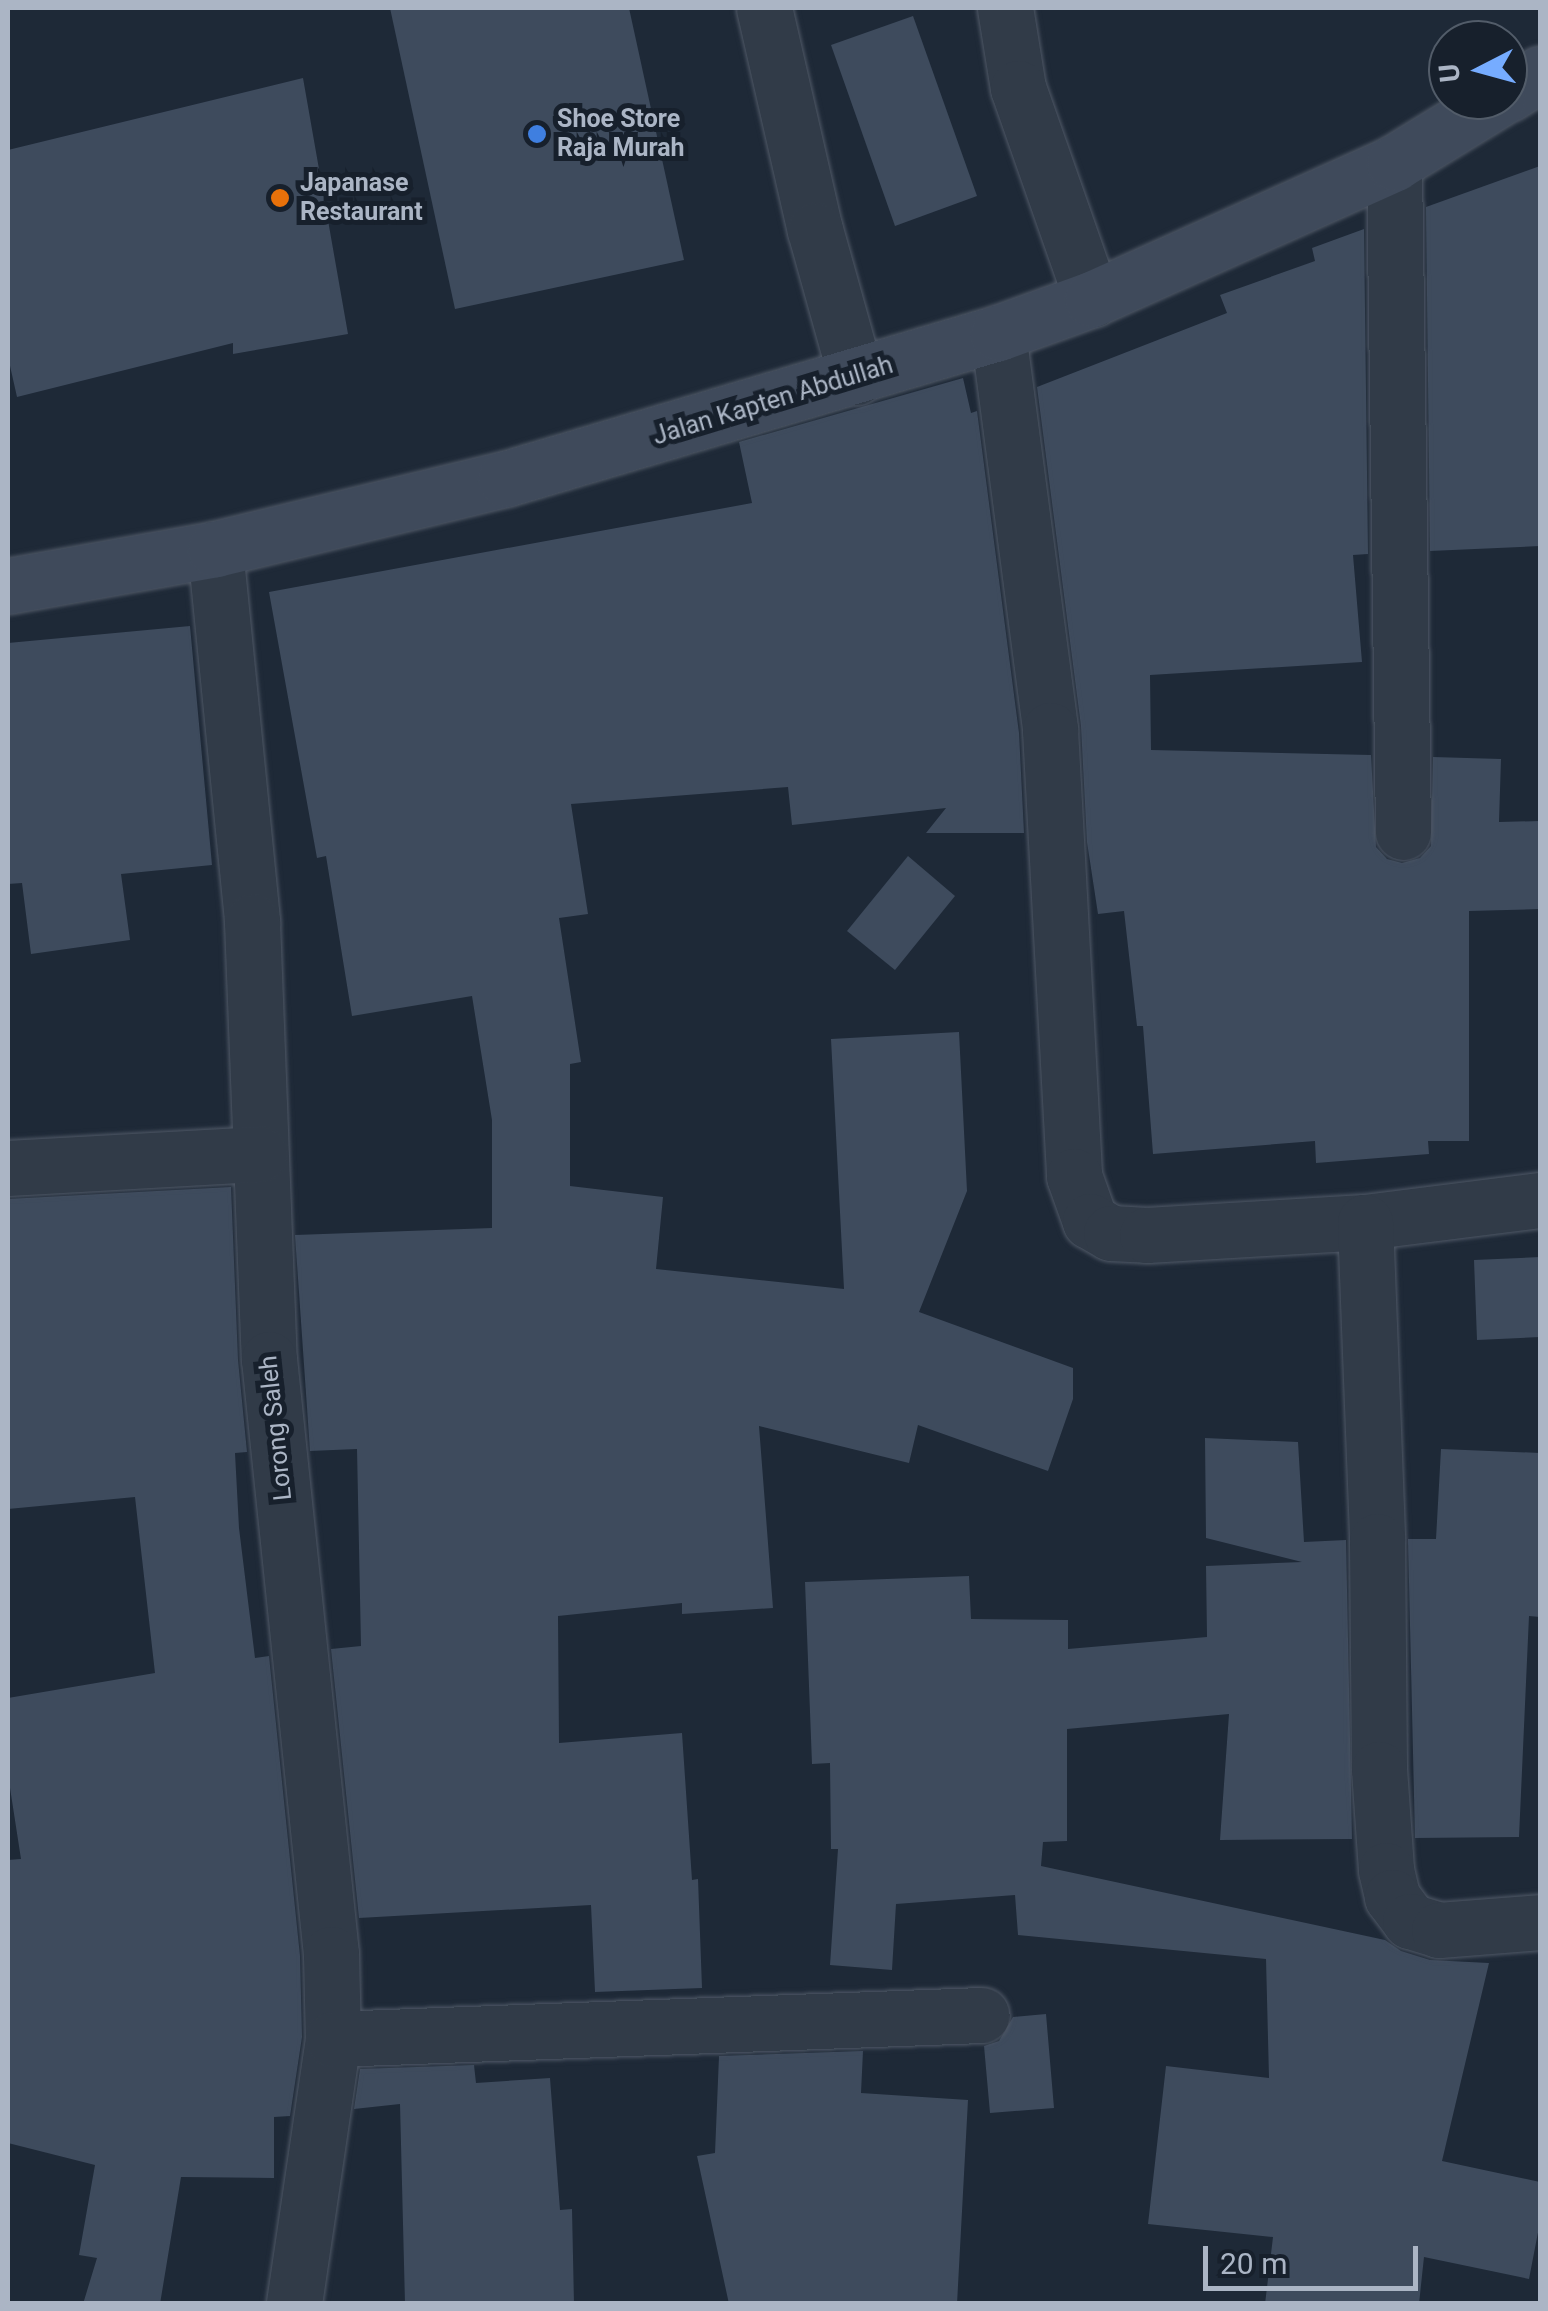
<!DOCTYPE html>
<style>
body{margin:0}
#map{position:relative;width:1548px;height:2311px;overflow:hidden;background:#1e2937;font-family:Roboto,sans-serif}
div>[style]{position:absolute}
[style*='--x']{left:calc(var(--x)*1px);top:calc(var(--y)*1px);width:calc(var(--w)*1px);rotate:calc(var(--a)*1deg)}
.building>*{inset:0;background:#3e4b5d}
.roads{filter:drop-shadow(0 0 2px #4f5866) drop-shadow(0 0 2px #4f5866)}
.minor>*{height:55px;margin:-27.5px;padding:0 27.5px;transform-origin:27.5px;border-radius:27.5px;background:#313b48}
.secondary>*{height:55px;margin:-27.5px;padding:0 27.5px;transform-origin:27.5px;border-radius:27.5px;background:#3f4a5b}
.dots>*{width:28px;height:28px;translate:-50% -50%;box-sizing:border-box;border:5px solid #17202c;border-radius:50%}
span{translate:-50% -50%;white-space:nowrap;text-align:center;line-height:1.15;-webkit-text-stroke:10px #17202c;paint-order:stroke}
.poi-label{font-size:25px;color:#abb5c5;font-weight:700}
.left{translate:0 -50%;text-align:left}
.street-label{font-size:25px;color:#abb5c5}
.frame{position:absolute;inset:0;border:10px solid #abb5c5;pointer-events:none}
.north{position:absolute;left:1428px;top:20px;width:100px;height:100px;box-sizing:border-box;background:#17202c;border:2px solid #525c69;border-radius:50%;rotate:264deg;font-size:28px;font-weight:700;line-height:40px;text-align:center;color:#abb5c5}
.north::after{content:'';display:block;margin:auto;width:35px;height:45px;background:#76acff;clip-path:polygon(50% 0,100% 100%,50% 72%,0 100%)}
.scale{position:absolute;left:1203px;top:2246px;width:215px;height:45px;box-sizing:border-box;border:5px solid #abb5c5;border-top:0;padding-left:12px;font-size:30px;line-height:35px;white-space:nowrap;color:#abb5c5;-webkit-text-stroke:8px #17202c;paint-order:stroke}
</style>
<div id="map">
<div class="building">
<div style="clip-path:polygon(390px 8px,629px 8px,684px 260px,455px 309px)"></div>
<div style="clip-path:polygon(913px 16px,977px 196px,895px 226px,831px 45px)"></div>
<div style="clip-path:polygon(303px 78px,348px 334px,233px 354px,233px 343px,17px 397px,8px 357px,8px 150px)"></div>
<div style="clip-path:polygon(1540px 166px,1540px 546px,1430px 551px,1426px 207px)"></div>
<div style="clip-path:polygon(1364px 229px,1368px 554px,1353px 555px,1362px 662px,1150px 675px,1151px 750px,1371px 755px,1376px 847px,1387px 859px,1402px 863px,1420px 858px,1431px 846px,1433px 757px,1501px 759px,1499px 822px,1540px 821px,1540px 909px,1469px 911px,1469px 1141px,1428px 1141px,1429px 1154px,1316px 1163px,1315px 1141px,1153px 1154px,1143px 1026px,1137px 1026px,1124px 911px,1098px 914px,1087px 842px,1081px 726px,1037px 387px,1227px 313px,1220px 295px,1315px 261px,1312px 248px)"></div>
<div style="clip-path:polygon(963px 378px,971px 413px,977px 411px,1019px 733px,1024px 833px,926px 833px,946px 808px,792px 825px,788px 787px,571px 804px,588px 914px,559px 918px,581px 1062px,570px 1064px,570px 1186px,663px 1197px,656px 1269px,844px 1289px,831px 1039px,959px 1032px,967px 1191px,919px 1312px,1073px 1368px,1073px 1399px,1048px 1471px,918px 1425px,909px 1463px,759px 1426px,773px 1608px,682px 1614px,682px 1603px,558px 1616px,559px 1743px,682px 1733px,692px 1880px,698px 1879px,702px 1988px,595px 1992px,591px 1905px,359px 1918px,331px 1649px,361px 1646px,357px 1449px,310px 1451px,295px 1235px,492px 1228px,492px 1120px,472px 996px,352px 1016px,326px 856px,317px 858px,269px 592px,752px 503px,739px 442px)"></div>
<div style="clip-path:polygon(190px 626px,212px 865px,121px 874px,130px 940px,31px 954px,22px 883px,8px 884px,8px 643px)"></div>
<div style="clip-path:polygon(908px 856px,955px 896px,895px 970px,847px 931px)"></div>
<div style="clip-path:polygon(231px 1187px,238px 1360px,247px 1452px,235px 1453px,239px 1528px,255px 1658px,269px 1656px,300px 1956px,302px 2037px,290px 2116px,274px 2117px,274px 2178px,181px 2177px,160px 2304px,83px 2304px,97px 2258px,79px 2255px,95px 2165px,8px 2143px,8px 1860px,21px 1859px,8px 1775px,8px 1698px,155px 1673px,135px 1497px,8px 1509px,8px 1199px)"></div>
<div style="clip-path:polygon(1540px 1257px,1540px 1337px,1477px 1340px,1474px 1260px)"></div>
<div style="clip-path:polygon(1205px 1438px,1298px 1442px,1304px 1542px,1346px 1540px,1352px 1839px,1220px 1840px,1229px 1714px,1067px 1729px,1067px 1841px,1043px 1842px,1041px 1866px,1385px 1940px,1401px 1951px,1430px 1960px,1489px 1963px,1442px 2161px,1540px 2182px,1540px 2222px,1529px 2279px,1424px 2257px,1419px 2304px,1265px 2304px,1273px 2237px,1148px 2224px,1166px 2066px,1269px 2078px,1266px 1959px,1018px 1935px,1015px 1895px,896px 1904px,892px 1970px,830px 1965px,838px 1849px,831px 1849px,830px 1763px,812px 1764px,805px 1582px,969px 1576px,971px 1619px,1068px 1620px,1068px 1649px,1207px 1637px,1206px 1566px,1302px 1562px,1206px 1538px)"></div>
<div style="clip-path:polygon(1441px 1449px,1540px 1453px,1540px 1617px,1529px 1616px,1519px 1837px,1415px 1838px,1408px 1539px,1436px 1539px)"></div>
<div style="clip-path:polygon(1046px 2014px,1054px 2108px,990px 2113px,984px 2046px,999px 2041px,1013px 2017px)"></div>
<div style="clip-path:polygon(863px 2051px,861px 2093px,968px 2100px,957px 2304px,729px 2304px,697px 2156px,715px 2153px,719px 2056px)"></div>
<div style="clip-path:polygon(474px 2065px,476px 2083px,550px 2078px,560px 2210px,572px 2209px,574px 2304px,405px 2304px,400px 2104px,354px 2109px,360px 2069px)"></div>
</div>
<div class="roads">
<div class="minor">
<div style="--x:764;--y:8;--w:228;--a:77.1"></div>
<div style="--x:815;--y:230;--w:153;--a:74.4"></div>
<div style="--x:1005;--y:8;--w:81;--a:80.8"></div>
<div style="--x:1018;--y:88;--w:224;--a:70.7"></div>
<div style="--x:1394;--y:163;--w:669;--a:89.23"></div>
<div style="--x:998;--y:333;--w:400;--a:82.5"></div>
<div style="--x:1050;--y:730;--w:447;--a:86.9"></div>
<div style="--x:1074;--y:1176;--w:48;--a:70.4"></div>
<div style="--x:1090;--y:1221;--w:24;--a:30"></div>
<div style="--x:1111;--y:1233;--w:36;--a:3"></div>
<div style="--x:1147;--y:1235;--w:218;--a:-3.4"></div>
<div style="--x:1365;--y:1222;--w:176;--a:-7.2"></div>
<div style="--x:215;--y:549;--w:375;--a:84.3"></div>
<div style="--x:252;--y:922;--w:437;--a:87.8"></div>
<div style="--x:269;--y:1359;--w:598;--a:84.05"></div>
<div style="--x:331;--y:1954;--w:85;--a:88.7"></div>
<div style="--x:333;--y:2039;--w:268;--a:98.4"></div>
<div style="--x:8;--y:1168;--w:252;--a:-3.2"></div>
<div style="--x:1365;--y:1222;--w:319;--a:87.8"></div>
<div style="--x:1377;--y:1541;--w:228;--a:89.5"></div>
<div style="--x:1379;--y:1769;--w:101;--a:86"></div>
<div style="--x:1386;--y:1870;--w:28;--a:77"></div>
<div style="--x:1392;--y:1897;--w:30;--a:53"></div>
<div style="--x:1410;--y:1921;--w:30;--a:17"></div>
<div style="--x:1439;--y:1930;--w:101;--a:-4.5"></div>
<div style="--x:333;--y:2039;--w:649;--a:-2.12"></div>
</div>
<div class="secondary">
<div style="--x:1508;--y:94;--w:38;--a:-32"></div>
<div style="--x:8;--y:586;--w:210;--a:-10.1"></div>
<div style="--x:215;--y:549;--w:298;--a:-13.6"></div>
<div style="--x:505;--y:479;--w:514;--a:-16.5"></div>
<div style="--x:998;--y:333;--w:100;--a:-19.9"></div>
<div style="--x:1092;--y:299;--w:331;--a:-24.2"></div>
<div style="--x:1394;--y:163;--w:121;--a:-31.5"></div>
</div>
</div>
<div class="dots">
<div style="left:537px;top:134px;background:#3f7fe0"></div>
<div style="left:280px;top:198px;background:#e8710a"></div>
</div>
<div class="poi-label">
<span class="left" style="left:557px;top:134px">Shoe Store<br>Raja Murah</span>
<span class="left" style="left:300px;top:198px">Japanase<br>Restaurant</span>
</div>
<div class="street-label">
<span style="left:773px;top:401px;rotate:-17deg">Jalan Kapten Abdullah</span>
<span style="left:276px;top:1428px;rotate:-96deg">Lorong Saleh</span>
</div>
<div class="frame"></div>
<div class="north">U</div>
<div class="scale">20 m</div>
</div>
